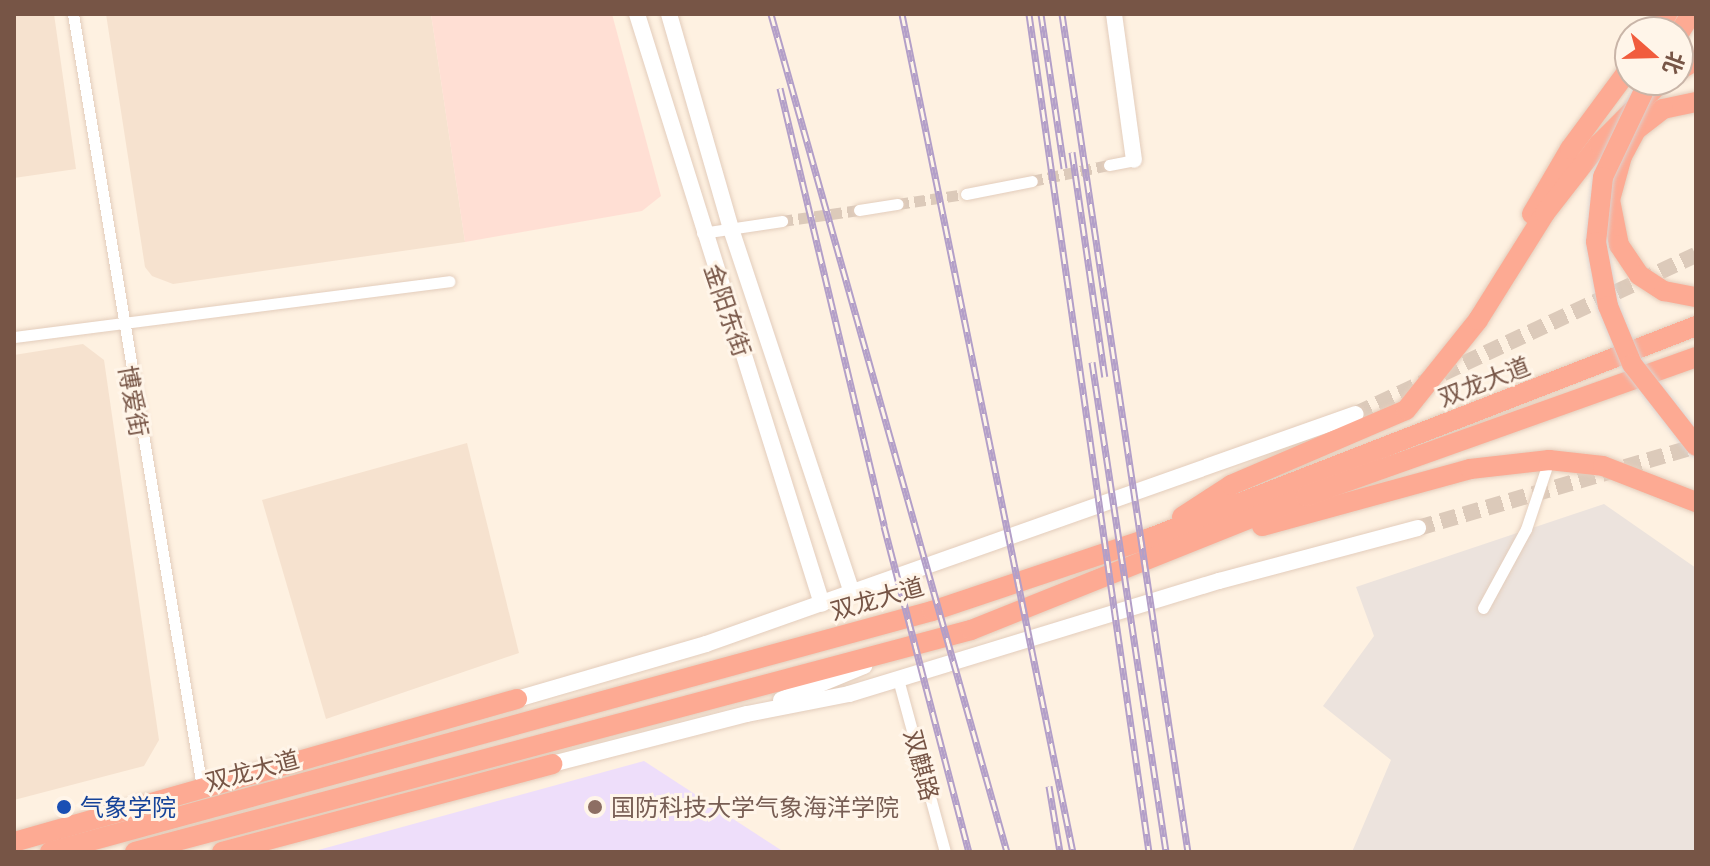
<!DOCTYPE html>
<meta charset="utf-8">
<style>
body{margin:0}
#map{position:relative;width:1710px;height:866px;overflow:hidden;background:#fef1e1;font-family:"Open Sans","Noto Sans SC",sans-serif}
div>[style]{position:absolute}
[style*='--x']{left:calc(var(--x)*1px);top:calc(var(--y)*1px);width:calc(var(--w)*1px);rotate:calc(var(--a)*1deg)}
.residential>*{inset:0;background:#f6e2cf}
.commercial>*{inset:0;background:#ffdfd4}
.industrial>*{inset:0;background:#ece3dd}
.education>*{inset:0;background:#eedefa}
.street-tunnel>*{height:11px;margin-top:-5.5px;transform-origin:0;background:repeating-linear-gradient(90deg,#dccaba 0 11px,transparent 0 16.5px)}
.secondary-tunnel>*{height:16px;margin-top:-8px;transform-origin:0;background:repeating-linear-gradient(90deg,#dccaba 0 16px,transparent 0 24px)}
.roads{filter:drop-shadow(0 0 2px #e3cdbc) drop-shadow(0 0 2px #e3cdbc)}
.street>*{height:11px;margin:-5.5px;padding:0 5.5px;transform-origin:5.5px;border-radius:5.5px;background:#fff}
.secondary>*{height:16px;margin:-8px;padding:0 8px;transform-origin:8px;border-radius:8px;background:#fff}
.highway>*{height:20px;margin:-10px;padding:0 10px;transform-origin:10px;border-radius:10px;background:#fdaa93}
.rail>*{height:7px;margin-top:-3.5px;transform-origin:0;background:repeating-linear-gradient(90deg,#fff5e9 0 12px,#b39fc8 0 24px);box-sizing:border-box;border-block:2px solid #b39fc8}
.bridges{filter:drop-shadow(0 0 2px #dcd3cf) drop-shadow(0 0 2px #dcd3cf)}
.highway-bridge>*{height:20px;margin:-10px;padding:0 10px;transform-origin:10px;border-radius:10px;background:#fdaa93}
.dots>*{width:22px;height:22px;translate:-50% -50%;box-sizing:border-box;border:4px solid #fff5e9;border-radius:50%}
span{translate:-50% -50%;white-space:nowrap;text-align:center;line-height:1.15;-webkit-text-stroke:6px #fff5e9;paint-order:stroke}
.street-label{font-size:24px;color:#775546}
.transit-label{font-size:24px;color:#164399}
.left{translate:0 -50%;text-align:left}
.education-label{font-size:24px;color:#785e54}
.frame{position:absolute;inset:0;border:16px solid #775546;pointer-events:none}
.north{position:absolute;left:1614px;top:16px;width:80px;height:80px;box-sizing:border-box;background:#fff5e9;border:2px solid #c9b5a8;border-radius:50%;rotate:110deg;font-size:22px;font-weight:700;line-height:32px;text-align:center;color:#775546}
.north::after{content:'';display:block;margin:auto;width:28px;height:36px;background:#f15c3d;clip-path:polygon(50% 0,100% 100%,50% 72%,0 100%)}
</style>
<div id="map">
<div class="residential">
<div style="clip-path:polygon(14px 14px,54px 14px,76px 169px,14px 178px)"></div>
<div style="clip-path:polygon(106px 14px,431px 14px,465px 242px,173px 284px,152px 276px,145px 267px)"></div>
<div style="clip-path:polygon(83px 344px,104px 360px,159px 740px,144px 766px,14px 800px,14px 355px)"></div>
<div style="clip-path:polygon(467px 443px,519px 653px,326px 719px,262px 500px)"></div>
</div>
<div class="commercial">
<div style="clip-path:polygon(431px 14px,612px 14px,661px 196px,642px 211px,465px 242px)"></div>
</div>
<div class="industrial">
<div style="clip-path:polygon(1604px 504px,1696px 568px,1696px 852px,1352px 852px,1391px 760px,1323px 706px,1374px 636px,1356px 587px)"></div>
</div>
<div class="education">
<div style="clip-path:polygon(644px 761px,784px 852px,311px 852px)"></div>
</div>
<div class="street-tunnel">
<div style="--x:1032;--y:181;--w:79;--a:-11.7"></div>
<div style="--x:898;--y:204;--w:69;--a:-8.4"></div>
<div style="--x:782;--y:221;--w:78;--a:-8.1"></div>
</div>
<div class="secondary-tunnel">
<div style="--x:1356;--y:414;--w:375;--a:-25.1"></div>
<div style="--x:1418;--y:528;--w:290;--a:-16.4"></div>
</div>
<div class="roads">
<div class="street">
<div style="--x:73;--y:14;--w:784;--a:80.53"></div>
<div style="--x:1109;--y:165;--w:25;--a:-11"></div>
<div style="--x:966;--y:194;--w:67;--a:-11.1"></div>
<div style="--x:859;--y:210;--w:39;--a:-9"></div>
<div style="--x:702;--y:233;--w:81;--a:-8.5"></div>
<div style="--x:14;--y:337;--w:439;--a:-7.3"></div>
<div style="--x:1483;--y:608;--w:90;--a:-61.4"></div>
<div style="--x:1526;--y:529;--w:73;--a:-71.6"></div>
<div style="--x:898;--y:679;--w:179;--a:74.8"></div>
</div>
<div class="secondary">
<div style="--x:637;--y:14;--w:618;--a:72.59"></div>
<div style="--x:669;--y:14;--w:224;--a:73.9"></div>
<div style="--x:731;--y:229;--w:384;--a:71.6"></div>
<div style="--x:1114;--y:14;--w:147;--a:82.2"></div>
<div style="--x:517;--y:699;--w:197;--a:-16.2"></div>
<div style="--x:706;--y:644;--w:689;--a:-19.49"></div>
<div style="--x:781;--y:700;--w:90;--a:-22.3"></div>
<div style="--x:552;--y:764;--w:201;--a:-14.4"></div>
<div style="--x:747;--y:714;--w:104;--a:-11.1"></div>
<div style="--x:849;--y:694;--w:387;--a:-17"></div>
<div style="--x:1219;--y:581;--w:206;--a:-14.9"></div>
</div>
<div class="highway">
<div style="--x:1655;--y:32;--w:22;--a:-56"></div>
<div style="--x:1678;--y:35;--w:25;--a:-58"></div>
<div style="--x:1678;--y:71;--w:21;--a:-31"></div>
<div style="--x:1696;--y:102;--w:34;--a:168"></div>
<div style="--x:1663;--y:109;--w:34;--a:142"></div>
<div style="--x:1636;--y:130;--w:30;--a:118"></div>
<div style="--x:1622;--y:156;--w:46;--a:105.3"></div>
<div style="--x:1610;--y:200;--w:46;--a:78.7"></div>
<div style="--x:1619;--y:245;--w:36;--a:56"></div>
<div style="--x:1639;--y:275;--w:30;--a:33"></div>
<div style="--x:1664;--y:291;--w:33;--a:11"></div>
<div style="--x:1532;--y:214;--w:75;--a:-59.7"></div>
<div style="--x:1570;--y:149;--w:101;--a:-53.5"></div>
<div style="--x:1182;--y:517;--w:59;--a:-33.1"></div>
<div style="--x:1231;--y:485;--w:190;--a:-23.2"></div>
<div style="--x:1406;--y:410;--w:115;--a:-51.3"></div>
<div style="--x:1478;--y:320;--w:126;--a:-57.9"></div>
<div style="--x:1545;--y:213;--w:88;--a:-52"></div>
<div style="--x:1599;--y:144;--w:91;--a:-45"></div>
<div style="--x:1262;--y:526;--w:216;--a:-15.3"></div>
<div style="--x:1470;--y:469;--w:80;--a:-6.5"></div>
<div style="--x:1549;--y:460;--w:54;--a:6.3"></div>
<div style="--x:1603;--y:466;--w:100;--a:21.2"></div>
<div style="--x:14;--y:842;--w:523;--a:-15.87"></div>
<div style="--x:50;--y:852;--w:914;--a:-15.28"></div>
<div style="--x:932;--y:611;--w:230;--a:-18.5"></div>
<div style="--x:1150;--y:538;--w:586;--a:-21.22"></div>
<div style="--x:135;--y:852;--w:865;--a:-14.87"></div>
<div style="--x:971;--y:630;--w:361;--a:-21.8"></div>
<div style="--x:1306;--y:496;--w:414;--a:-19.6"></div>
<div style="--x:222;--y:852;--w:342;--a:-14.9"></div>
</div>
</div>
<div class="rail">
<div style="--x:771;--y:14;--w:871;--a:74.27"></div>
<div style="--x:902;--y:14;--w:855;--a:78.47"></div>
<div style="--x:1029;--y:14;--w:847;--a:81.85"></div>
<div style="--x:1041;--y:14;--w:156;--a:81.5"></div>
<div style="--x:1062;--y:14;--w:847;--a:81.45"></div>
<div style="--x:780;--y:88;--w:450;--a:76.6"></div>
<div style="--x:884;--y:526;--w:337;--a:75.4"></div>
<div style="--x:1072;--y:152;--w:227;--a:81.7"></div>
<div style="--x:1092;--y:362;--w:496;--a:81.4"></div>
<div style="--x:1049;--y:786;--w:67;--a:80.5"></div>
</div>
<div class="bridges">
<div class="highway-bridge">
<div style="--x:1649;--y:80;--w:107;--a:115.4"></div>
<div style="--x:1603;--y:177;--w:65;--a:96.1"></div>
<div style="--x:1596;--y:242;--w:65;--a:79.4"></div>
<div style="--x:1608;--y:306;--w:63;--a:67.5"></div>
<div style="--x:1632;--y:364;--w:104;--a:52"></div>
</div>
</div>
<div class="dots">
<div style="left:64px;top:807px;background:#1a4fb4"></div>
<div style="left:595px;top:807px;background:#8d6e63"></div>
</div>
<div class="street-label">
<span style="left:728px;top:310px;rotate:71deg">金阳东街</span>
<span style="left:1484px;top:381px;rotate:-21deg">双龙大道</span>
<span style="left:134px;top:401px;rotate:80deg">博爱街</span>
<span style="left:877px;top:598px;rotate:-16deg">双龙大道</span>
<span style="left:922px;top:765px;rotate:75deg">双麒路</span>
<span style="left:252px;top:770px;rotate:-15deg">双龙大道</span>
</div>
<div class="transit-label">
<span class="left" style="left:80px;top:807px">气象学院</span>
</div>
<div class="education-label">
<span class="left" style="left:611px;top:807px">国防科技大学气象海洋学院</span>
</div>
<div class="frame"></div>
<div class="north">北</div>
</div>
